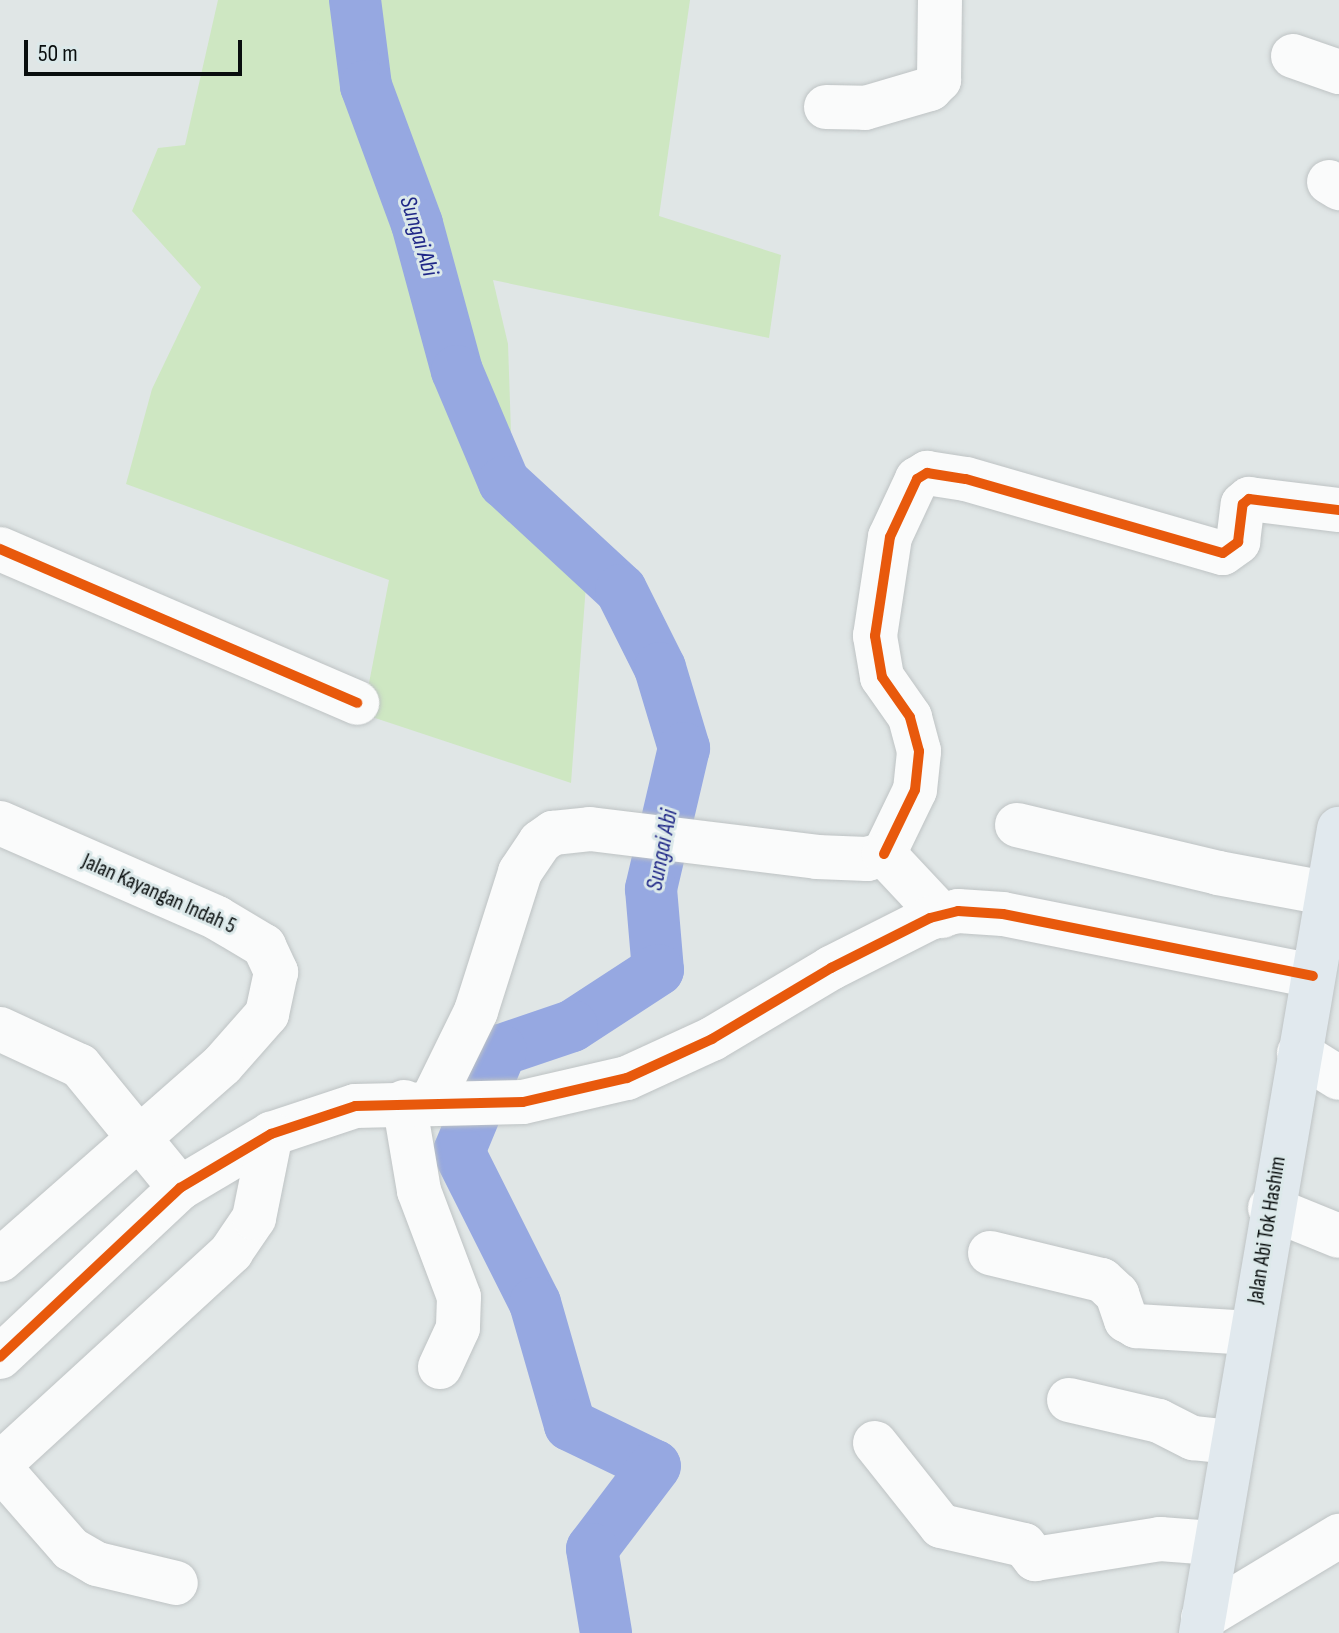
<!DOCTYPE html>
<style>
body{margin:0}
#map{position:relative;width:1339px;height:1633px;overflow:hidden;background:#e0e6e6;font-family:"Sofia Sans Condensed",sans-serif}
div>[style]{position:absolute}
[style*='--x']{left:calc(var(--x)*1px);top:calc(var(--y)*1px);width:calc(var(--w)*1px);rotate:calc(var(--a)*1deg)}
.green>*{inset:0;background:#cee7c2}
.river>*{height:52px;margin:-26px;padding:0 26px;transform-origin:26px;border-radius:26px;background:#96a8e1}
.roads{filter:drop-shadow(0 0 2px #bec3c4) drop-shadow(0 0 2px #bec3c4)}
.minor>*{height:44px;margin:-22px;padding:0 22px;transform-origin:22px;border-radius:22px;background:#fafbfb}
.major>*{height:44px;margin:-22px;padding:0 22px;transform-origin:22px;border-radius:22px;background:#e1e9ee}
.cycleway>*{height:10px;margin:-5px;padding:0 5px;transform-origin:5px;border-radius:5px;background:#e8590c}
span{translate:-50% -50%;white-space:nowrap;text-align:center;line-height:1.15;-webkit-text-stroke:6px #dce9ea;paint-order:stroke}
.street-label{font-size:22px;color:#090e0e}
.water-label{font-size:24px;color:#202887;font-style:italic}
.scale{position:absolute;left:24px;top:40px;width:218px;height:36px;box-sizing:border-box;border:4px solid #090e0e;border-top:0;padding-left:10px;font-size:24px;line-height:28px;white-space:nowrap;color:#090e0e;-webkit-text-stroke:6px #dce9ea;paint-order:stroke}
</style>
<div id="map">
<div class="green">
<div style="clip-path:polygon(218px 0,690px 0,659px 216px,781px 255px,769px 338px,493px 280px,508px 344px,512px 461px,589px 546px,571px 783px,363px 714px,389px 580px,126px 484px,152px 389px,201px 287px,132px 211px,158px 148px,185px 145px)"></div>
</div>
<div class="river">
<div style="--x:355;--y:0;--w:87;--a:82.7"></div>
<div style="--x:366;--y:86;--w:147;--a:69.7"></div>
<div style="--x:417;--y:224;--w:152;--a:74.8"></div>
<div style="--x:457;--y:371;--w:121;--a:67.1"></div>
<div style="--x:504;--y:482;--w:159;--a:42.7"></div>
<div style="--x:621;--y:590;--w:87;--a:63.4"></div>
<div style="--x:660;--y:668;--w:84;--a:73.3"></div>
<div style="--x:684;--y:748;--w:145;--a:103.2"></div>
<div style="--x:651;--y:889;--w:81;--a:85.1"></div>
<div style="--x:658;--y:970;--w:103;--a:146.9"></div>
<div style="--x:572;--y:1026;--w:75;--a:161.3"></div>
<div style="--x:501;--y:1050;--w:110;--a:112.4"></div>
<div style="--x:459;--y:1152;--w:169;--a:63.3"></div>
<div style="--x:535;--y:1303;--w:127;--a:74"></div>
<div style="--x:570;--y:1425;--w:94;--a:25.8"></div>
<div style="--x:655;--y:1466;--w:104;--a:127.2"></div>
<div style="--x:592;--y:1549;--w:85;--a:80.5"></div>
</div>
<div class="roads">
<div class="minor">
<div style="--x:1293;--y:56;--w:49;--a:19.2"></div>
<div style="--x:826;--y:107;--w:39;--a:1"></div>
<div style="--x:865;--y:108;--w:68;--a:-16.3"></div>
<div style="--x:930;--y:89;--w:13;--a:-45"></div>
<div style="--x:939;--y:80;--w:80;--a:-89.3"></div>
<div style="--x:1329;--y:182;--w:12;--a:31"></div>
<div style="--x:0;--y:549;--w:389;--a:23.3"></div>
<div style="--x:0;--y:823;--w:237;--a:23.6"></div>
<div style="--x:217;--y:918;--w:55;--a:30.8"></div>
<div style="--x:264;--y:946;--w:29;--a:65"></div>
<div style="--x:276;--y:972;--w:43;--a:102.1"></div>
<div style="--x:267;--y:1014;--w:68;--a:131.4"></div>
<div style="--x:222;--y:1065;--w:295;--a:138.7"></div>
<div style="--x:1017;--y:825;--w:207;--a:13.4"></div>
<div style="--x:1218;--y:873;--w:110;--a:10.5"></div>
<div style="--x:884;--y:854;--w:71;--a:-64.2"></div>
<div style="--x:915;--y:790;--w:39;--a:-84"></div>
<div style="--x:919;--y:751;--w:35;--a:-105"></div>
<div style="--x:910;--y:717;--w:49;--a:-125"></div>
<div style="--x:882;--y:677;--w:42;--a:-99.7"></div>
<div style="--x:875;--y:636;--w:100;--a:-81.4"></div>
<div style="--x:890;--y:537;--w:64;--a:-65"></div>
<div style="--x:917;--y:479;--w:12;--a:-31"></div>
<div style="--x:927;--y:473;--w:39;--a:9"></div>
<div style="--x:966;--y:479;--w:267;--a:16.1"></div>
<div style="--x:1223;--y:553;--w:19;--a:-36"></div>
<div style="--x:1238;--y:542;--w:38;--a:-83"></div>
<div style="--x:1243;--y:504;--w:8;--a:-40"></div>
<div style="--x:1249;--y:499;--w:91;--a:7"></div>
<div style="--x:0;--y:1029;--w:88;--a:24.8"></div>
<div style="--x:80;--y:1066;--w:158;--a:50.7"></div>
<div style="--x:1299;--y:1053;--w:47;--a:32"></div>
<div style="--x:432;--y:1101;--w:100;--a:-63.9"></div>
<div style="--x:476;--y:1011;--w:146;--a:-72.4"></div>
<div style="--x:520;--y:872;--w:36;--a:-56"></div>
<div style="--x:540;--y:842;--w:16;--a:-35"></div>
<div style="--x:553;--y:833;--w:37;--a:-6"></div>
<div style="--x:590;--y:829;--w:229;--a:7"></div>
<div style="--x:817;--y:857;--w:50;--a:2.3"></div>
<div style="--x:867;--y:859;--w:18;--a:-16"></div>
<div style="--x:884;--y:854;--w:85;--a:46.9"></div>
<div style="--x:404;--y:1102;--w:90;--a:80.4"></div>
<div style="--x:419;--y:1191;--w:113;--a:69.3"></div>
<div style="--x:459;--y:1297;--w:31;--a:92"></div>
<div style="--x:458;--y:1328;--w:43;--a:114.8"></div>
<div style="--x:1270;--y:1208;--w:74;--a:22.1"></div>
<div style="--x:990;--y:1253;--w:115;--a:13.6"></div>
<div style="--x:1102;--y:1280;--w:21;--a:43"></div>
<div style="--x:1117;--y:1294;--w:28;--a:71"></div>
<div style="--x:1126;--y:1320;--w:12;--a:31"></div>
<div style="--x:1136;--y:1326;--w:115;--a:3.5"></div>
<div style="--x:0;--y:1357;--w:247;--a:-43.2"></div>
<div style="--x:180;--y:1188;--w:106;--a:-30.7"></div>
<div style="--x:271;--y:1134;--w:89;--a:-18.4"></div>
<div style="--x:355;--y:1106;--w:168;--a:-1.4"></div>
<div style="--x:523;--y:1102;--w:107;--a:-13"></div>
<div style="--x:627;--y:1078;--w:94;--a:-24.6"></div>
<div style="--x:712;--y:1039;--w:139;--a:-30.8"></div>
<div style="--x:831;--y:968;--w:111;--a:-26.8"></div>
<div style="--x:930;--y:918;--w:29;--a:-14"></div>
<div style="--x:958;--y:911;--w:45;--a:3.8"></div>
<div style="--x:1003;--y:914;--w:316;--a:11.3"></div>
<div style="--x:1069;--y:1400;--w:92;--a:13.1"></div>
<div style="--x:1159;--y:1421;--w:38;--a:27"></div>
<div style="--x:1193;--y:1438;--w:37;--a:6"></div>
<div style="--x:875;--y:1443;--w:106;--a:51.5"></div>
<div style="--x:941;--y:1526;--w:85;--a:12.9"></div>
<div style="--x:1024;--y:1545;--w:18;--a:52"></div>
<div style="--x:1035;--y:1559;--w:127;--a:-9.1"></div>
<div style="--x:1160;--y:1539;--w:53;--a:4.3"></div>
<div style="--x:0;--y:1464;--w:314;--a:-42.5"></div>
<div style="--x:231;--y:1252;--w:41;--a:-55.9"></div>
<div style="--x:254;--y:1218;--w:86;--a:-78.6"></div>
<div style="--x:0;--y:1468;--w:108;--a:48.8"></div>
<div style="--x:71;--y:1549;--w:30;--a:30"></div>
<div style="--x:97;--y:1564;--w:81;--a:13.5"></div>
<div style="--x:1203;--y:1618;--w:159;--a:-31.1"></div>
</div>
<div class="major">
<div style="--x:1201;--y:1633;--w:816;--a:-80.26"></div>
</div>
</div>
<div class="cycleway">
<div style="--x:0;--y:549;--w:389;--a:23.3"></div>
<div style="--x:884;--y:854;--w:71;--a:-64.2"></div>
<div style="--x:915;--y:790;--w:39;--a:-84"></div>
<div style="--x:919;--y:751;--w:35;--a:-105"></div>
<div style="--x:910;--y:717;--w:49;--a:-125"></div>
<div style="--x:882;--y:677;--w:42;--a:-99.7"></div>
<div style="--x:875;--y:636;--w:100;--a:-81.4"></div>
<div style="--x:890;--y:537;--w:64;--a:-65"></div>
<div style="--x:917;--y:479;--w:12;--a:-31"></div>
<div style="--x:927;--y:473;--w:39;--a:9"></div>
<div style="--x:966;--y:479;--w:267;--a:16.1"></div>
<div style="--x:1223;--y:553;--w:19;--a:-36"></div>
<div style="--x:1238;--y:542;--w:38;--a:-83"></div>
<div style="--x:1243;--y:504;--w:8;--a:-40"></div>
<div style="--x:1249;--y:499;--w:91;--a:7"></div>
<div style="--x:0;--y:1357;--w:247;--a:-43.2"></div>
<div style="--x:180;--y:1188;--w:106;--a:-30.7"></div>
<div style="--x:271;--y:1134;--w:89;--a:-18.4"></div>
<div style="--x:355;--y:1106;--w:168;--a:-1.4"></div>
<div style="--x:523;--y:1102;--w:107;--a:-13"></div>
<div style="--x:627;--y:1078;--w:94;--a:-24.6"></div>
<div style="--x:712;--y:1039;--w:139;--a:-30.8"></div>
<div style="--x:831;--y:968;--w:111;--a:-26.8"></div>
<div style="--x:930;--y:918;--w:29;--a:-14"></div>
<div style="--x:958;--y:911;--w:45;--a:3.8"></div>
<div style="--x:1003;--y:914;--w:316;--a:11.3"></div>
</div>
<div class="street-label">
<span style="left:159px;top:894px;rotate:24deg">Jalan Kayangan Indah 5</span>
<span style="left:1267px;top:1230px;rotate:-81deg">Jalan Abi Tok Hashim</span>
</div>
<div class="water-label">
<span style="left:419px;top:236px;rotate:73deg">Sungai Abi</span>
<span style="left:662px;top:850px;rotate:-79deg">Sungai Abi</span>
</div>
<div class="scale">50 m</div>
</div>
